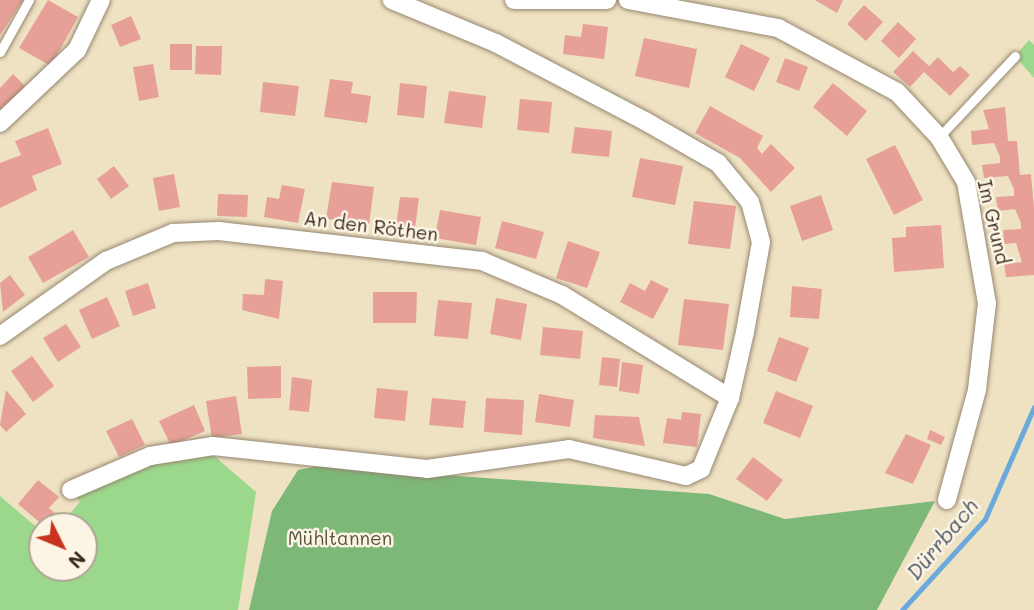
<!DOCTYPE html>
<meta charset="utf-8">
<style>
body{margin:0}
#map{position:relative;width:1034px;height:610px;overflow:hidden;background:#efe2c3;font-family:Mali,sans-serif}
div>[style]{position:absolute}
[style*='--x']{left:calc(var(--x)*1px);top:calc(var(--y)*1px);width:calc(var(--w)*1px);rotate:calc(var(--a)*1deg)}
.green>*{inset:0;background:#9cd88c}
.forest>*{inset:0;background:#7db878}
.stream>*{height:5px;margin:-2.5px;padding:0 2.5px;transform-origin:2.5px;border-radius:2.5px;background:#6ba9dd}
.building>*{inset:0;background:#e6a097}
.roads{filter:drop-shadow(0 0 2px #958670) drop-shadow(0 0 2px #958670)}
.service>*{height:9px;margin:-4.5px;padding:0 4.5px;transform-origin:4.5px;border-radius:4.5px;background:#fff}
.minor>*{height:18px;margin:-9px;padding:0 9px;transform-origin:9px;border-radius:9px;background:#fff}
span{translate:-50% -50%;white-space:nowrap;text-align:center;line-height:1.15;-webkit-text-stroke:5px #fcf5e5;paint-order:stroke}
.street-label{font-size:19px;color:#3b2a1e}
.park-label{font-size:19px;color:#53563a}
.water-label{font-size:21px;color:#4c5661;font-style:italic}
.north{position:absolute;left:28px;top:512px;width:70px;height:70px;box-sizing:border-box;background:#fcf5e5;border:2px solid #afa495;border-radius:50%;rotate:133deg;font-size:19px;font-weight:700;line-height:28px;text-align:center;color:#3b2a1e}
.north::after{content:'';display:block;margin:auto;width:24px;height:32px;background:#c8321e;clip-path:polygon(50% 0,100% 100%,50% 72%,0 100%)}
</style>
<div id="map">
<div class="green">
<div style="clip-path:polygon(1029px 40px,1034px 45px,1034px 78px,1015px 56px)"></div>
<div style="clip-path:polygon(212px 454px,256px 492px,238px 610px,0 610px,0 496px,42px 532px,42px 568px,84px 568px,84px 526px,59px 526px,80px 502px,74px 493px,143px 465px)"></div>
</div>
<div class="forest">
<div style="clip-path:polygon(318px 466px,709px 494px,785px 519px,935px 501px,877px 610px,249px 610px,272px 511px,298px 470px)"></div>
</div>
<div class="stream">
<div style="--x:902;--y:610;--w:123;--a:-47.6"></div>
<div style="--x:985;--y:519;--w:122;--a:-66.4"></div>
</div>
<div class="building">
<div style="clip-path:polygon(0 0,23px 0,0 35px)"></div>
<div style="clip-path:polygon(48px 0,78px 17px,51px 66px,19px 48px)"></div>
<div style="clip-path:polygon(815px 0,843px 0,837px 13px)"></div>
<div style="clip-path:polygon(864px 5px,883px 22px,866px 41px,847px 24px)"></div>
<div style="clip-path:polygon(131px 16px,141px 39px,120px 47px,111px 25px)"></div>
<div style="clip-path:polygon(898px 22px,916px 39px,899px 58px,881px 41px)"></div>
<div style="clip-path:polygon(583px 24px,608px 27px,604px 59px,563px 54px,565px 35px,581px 37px)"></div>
<div style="clip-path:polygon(644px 38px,697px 49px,689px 88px,635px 76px)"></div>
<div style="clip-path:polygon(170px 44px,192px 44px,192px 70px,170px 70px)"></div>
<div style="clip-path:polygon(741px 44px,770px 58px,754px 91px,725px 77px)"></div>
<div style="clip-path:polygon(196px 46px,222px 46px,221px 75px,195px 74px)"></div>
<div style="clip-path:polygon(913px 51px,929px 66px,938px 57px,953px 72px,960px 66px,970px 75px,950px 96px,924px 72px,910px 87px,893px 72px)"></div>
<div style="clip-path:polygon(785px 58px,808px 67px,799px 91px,776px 82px)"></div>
<div style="clip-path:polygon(153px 64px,159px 97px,139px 101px,133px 67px)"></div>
<div style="clip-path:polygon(13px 74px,28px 89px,0 117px,0 88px)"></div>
<div style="clip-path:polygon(330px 79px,353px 82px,351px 93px,371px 96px,367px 123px,324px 117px)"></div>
<div style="clip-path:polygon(263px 82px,299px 86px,295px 116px,260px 112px)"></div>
<div style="clip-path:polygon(400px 83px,427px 86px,424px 118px,397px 115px)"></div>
<div style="clip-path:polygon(833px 83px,867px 111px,847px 136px,813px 107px)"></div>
<div style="clip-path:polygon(449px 91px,486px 96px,482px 128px,444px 123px)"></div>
<div style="clip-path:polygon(520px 99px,552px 102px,549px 133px,517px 130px)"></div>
<div style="clip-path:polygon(710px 106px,763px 136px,757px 148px,762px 154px,771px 144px,795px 168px,771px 192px,740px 158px,695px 133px)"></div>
<div style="clip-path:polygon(1005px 107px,1008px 141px,1017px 141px,1020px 175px,1031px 174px,1034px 208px,1034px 275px,1006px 277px,1004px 264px,1022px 262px,1016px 243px,1004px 244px,1003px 230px,1021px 229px,1021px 223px,1015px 209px,998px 211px,996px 197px,1014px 196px,1014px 189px,1008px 176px,984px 178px,982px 165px,1000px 163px,1000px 157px,994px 143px,972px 145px,971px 131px,989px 129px,983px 110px)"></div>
<div style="clip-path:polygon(575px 127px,612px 131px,609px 157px,571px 153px)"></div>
<div style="clip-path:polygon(48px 128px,62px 164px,32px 176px,37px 190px,0 208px,0 163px,21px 155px,15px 141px)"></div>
<div style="clip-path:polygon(895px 145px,923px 200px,894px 215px,866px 159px)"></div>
<div style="clip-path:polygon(640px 158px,683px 166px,675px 205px,632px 197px)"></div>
<div style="clip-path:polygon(114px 166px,129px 186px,111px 199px,97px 179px)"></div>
<div style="clip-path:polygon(174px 174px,180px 207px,159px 211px,153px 178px)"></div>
<div style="clip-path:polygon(332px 182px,374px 187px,369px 224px,326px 219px)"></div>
<div style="clip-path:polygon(282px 185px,305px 189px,298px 223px,264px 217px,267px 197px,279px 199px)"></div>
<div style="clip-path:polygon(218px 194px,248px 195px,247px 217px,217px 216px)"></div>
<div style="clip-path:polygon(821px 195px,833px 230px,802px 241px,790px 206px)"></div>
<div style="clip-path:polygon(400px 197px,419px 198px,414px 236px,395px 234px)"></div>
<div style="clip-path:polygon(694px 201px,736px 206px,730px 249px,688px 244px)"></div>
<div style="clip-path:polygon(440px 210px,481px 217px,476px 245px,435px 238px)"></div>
<div style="clip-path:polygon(502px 221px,544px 232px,536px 259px,495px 248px)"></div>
<div style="clip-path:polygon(941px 225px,944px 268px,894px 272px,892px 238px,906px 237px,906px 227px)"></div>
<div style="clip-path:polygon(73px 230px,89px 257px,43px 283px,28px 257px)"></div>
<div style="clip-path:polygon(568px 241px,600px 252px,587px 288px,556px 278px)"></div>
<div style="clip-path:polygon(10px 275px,25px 295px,3px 312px,0 283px)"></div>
<div style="clip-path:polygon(265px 279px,283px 281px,279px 319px,242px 310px,243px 294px,264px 295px)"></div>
<div style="clip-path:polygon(651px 280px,669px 289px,653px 319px,620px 302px,630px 283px,645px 291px)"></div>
<div style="clip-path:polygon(148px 283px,156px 308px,133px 316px,125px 291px)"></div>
<div style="clip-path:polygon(792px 286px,822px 289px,819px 319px,790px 317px)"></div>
<div style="clip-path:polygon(373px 292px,417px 292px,416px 323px,373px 323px)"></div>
<div style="clip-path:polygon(107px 297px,120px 326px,92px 339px,79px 310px)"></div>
<div style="clip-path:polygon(496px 298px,527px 304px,521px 340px,490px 334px)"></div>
<div style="clip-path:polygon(684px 299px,729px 304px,723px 350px,678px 345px)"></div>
<div style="clip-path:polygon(438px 300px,472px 303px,468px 339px,434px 336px)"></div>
<div style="clip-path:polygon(66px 324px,81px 347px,58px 362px,43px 338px)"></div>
<div style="clip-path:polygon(543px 327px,583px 331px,580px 359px,540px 355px)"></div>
<div style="clip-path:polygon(779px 337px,809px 348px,796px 382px,767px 371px)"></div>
<div style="clip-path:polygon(32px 356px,54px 386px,33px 402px,11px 371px)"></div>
<div style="clip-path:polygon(602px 357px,620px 359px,617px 387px,599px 385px)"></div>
<div style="clip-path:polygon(622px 362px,643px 365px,639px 394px,619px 391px)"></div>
<div style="clip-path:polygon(281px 366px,281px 398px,248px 399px,247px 367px)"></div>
<div style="clip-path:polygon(292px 377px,312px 380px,309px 412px,289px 410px)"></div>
<div style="clip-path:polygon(377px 388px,408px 391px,405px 421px,374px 418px)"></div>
<div style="clip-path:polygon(6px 390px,26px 414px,6px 432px,0 425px)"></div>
<div style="clip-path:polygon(776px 391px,813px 406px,800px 438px,763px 423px)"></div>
<div style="clip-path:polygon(539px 394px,574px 400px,570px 427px,535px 422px)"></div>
<div style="clip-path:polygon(236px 396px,242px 434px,212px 438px,206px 401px)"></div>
<div style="clip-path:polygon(432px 398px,466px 401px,463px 428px,429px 425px)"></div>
<div style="clip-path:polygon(486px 398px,524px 400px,522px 435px,484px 432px)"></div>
<div style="clip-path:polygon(194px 405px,205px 431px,171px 446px,159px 421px)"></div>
<div style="clip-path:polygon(682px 412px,701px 414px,697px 447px,663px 443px,667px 418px,681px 420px)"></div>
<div style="clip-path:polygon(595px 415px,639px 417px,645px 446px,593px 438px)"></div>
<div style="clip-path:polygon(132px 419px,145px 445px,119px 457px,106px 431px)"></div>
<div style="clip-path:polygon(930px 430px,945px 437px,941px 445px,927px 439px)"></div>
<div style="clip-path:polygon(906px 434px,931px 445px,913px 484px,885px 473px)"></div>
<div style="clip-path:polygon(753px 457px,783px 480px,767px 501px,736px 479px)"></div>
<div style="clip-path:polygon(38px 480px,59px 497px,49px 508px,61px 518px,55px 526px,44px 526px,18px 504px)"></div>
</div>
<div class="roads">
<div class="service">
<div style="--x:0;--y:52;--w:60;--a:-60.9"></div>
<div style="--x:939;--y:137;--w:111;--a:-46.8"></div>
</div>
<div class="minor">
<div style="--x:514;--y:0;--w:93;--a:0"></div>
<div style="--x:628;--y:0;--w:153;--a:10.6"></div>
<div style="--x:778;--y:28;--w:135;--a:28.3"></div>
<div style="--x:897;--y:92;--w:62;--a:47"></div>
<div style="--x:939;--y:137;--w:52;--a:59"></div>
<div style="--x:966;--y:182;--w:123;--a:80.2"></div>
<div style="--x:987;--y:303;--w:88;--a:96.6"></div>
<div style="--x:977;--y:390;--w:114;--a:105.3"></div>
<div style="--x:0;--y:123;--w:106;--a:-43.5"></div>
<div style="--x:77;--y:50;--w:55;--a:-64.4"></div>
<div style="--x:0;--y:336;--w:130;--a:-35.3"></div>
<div style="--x:106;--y:261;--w:73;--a:-22.7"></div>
<div style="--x:173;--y:233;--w:46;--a:-2.5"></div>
<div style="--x:219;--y:231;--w:265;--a:6.5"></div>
<div style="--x:482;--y:261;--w:87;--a:23"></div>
<div style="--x:562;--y:295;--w:197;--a:31.5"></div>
<div style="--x:71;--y:490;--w:86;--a:-23.3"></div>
<div style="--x:150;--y:456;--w:64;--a:-9"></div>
<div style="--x:213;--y:446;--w:215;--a:6.1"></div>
<div style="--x:427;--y:469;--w:143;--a:-8"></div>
<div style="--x:569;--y:449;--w:120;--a:13"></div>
<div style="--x:686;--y:476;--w:17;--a:-25"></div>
<div style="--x:701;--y:469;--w:77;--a:-67.8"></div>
<div style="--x:730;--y:398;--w:68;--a:-77.2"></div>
<div style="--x:745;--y:332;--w:91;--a:-79.9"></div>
<div style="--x:761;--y:242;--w:41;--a:-105.4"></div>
<div style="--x:750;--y:202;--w:50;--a:-129.4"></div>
<div style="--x:718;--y:163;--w:84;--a:-150.1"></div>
<div style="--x:645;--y:121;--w:168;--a:-152.4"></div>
<div style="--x:496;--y:43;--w:113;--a:-157.5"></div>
</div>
</div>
<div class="street-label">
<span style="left:994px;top:222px;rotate:77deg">Im Grund</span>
<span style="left:371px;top:226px;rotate:7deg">An den Röthen</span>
</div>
<div class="park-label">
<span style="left:340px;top:538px">Mühltannen</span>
</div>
<div class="water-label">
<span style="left:942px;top:539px;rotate:-50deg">Dürrbach</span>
</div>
<div class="north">N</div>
</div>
